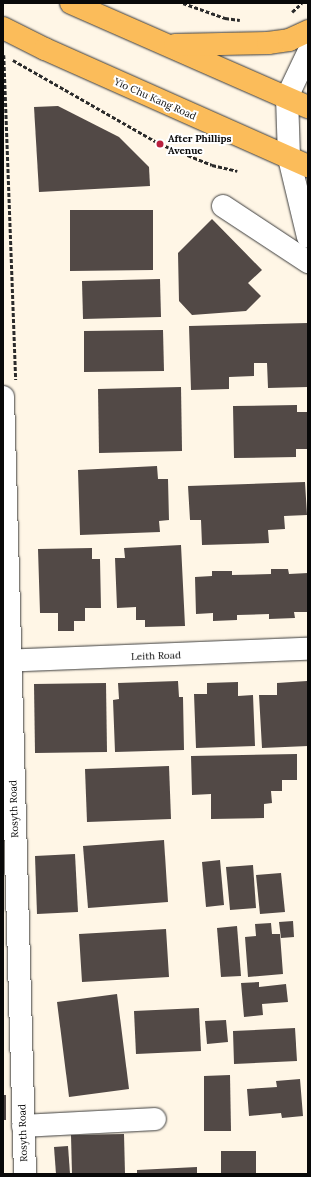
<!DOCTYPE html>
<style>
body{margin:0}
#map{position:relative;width:311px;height:1177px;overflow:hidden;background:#fff6e6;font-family:Lora,serif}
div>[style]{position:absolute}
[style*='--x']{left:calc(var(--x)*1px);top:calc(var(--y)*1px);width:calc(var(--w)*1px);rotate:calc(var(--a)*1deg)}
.building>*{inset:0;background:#524946}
.path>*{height:2.5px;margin-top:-1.25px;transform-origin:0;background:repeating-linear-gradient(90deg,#2b2b2b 0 4px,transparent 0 6px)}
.roads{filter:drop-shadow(0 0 1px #3c3c3c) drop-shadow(0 0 1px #3c3c3c)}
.minor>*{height:22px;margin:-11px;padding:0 11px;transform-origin:11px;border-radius:11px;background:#fff}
.major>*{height:22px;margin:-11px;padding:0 11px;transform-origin:11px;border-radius:11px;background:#fbbc5a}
.dots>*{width:11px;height:11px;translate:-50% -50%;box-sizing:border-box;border:2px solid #fff;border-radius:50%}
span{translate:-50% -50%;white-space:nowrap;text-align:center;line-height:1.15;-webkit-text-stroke:4px #fff;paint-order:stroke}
.street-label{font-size:10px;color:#090909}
.poi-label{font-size:10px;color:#090909;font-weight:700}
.left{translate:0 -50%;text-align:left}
.frame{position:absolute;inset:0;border:4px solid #090909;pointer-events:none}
</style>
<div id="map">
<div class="building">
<div style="clip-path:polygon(58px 106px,119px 137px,149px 167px,150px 186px,39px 192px,34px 107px)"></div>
<div style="clip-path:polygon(70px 210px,153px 210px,153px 270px,70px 271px)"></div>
<div style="clip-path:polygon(212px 219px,262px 270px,248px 283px,261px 296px,246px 311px,192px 315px,179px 301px,178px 253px)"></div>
<div style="clip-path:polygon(160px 279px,161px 317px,83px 319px,82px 281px)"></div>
<div style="clip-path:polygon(308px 323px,308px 387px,268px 388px,267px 363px,254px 363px,254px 376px,229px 377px,229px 389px,191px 390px,189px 326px)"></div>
<div style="clip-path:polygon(163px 330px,164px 371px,84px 372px,84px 331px)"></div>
<div style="clip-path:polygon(181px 387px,182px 451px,99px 453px,98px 389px)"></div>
<div style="clip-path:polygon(297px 405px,297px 412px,308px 412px,308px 449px,296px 449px,296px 457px,234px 458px,233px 406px)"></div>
<div style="clip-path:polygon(157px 466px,158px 479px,168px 479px,169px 520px,159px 521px,160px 532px,80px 535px,78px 470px)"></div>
<div style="clip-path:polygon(305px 482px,307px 515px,284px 516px,285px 529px,268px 530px,269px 543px,202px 545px,201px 520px,190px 520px,188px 486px)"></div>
<div style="clip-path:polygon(181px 545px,185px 626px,145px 627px,145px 620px,136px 620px,136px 607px,117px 608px,115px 558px,125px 558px,124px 548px)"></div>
<div style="clip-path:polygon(92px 548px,92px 559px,100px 559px,101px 608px,85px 608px,85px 621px,74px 621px,74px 631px,58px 631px,58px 613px,40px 613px,38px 549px)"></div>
<div style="clip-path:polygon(271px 569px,288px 569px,289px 574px,308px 573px,308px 612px,294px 612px,295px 618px,269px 619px,269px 614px,237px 615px,237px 620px,213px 621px,213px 613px,196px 614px,195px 577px,212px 576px,212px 571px,232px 571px,232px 575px,271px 574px)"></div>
<div style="clip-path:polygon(178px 681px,179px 697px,183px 697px,184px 750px,115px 752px,113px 700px,119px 699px,118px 683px)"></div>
<div style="clip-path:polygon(307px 681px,308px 746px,262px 748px,259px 695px,277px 695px,277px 683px)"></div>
<div style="clip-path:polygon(238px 682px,238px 696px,253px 695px,255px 746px,196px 748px,194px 694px,207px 694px,207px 683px)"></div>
<div style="clip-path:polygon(106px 683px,107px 752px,35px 753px,34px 684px)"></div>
<div style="clip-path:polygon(297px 754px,297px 780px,282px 780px,282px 791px,271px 791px,272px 803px,264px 804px,264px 818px,211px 819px,211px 794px,192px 795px,191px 756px)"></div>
<div style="clip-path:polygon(169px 766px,171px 819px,87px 822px,85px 769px)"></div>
<div style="clip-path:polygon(164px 840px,168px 902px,88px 908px,83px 846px)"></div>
<div style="clip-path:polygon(75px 854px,78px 912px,37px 914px,35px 856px)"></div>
<div style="clip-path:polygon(220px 860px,224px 905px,206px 907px,202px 862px)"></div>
<div style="clip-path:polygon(253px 865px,256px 908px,230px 910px,226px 867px)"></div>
<div style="clip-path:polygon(281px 873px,285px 912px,260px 914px,256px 875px)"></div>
<div style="clip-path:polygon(293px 921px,294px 937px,281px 938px,279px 922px)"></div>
<div style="clip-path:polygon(271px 923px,272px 934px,280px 934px,283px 974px,248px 977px,245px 937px,256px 936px,255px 924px)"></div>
<div style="clip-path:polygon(237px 926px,241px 976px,221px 977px,217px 928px)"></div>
<div style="clip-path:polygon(166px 929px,169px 977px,82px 982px,79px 934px)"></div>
<div style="clip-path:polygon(259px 982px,259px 987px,286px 984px,288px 1002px,262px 1004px,263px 1015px,244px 1017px,241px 983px)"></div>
<div style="clip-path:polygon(117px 994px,129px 1089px,69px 1097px,57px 1002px)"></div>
<div style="clip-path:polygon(199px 1008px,201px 1051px,136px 1054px,134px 1011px)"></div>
<div style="clip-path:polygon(226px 1020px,228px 1042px,207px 1044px,205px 1021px)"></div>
<div style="clip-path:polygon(295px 1028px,297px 1061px,234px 1064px,233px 1031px)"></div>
<div style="clip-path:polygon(230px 1075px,231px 1131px,204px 1131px,204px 1076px)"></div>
<div style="clip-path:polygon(300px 1079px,303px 1116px,282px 1118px,281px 1113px,249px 1116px,247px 1089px,277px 1087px,276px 1081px)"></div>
<div style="clip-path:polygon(3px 1095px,6px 1095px,6px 1120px,3px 1120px)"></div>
<div style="clip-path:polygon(124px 1134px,125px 1174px,72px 1174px,71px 1135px)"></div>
<div style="clip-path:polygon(68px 1146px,70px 1174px,56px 1174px,54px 1147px)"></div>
<div style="clip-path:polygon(221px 1151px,256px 1151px,256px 1174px,221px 1174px)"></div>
<div style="clip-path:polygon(197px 1167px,197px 1174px,137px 1174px,137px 1170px)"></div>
</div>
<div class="path">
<div style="--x:183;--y:3;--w:45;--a:19.7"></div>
<div style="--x:225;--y:18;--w:15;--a:8"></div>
<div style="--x:292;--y:12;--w:13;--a:-42"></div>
<div style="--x:4;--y:55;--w:325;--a:87.9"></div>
<div style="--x:13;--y:60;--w:169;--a:29.7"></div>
<div style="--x:160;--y:144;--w:56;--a:22"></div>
<div style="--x:212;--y:165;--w:26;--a:13"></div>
</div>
<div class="roads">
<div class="minor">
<div style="--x:308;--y:53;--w:49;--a:115.5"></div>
<div style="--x:287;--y:97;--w:61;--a:88.1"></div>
<div style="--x:289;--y:158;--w:81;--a:76.5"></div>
<div style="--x:223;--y:206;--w:102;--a:33.4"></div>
<div style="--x:3;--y:397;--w:777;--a:88.38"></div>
<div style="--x:3;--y:661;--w:305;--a:-2.3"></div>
<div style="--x:23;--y:1126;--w:132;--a:-3"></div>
</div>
<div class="major">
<div style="--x:71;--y:3;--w:259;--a:23.7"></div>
<div style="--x:3;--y:28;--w:47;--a:26.6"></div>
<div style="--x:45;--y:49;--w:288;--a:24"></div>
<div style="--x:175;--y:45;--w:93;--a:-1.2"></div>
<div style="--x:268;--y:43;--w:21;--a:-8"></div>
<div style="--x:289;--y:40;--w:21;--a:-25"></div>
</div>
</div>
<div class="dots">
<div style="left:160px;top:144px;background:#ba213f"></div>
</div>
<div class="street-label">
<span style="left:155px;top:99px;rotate:24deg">Yio Chu Kang Road</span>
<span style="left:156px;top:656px;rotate:-2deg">Leith Road</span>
<span style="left:14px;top:809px;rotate:-92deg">Rosyth Road</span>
<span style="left:23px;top:1133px;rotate:-92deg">Rosyth Road</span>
</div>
<div class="poi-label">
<span class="left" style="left:168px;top:144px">After Phillips<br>Avenue</span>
</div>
<div class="frame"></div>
</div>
